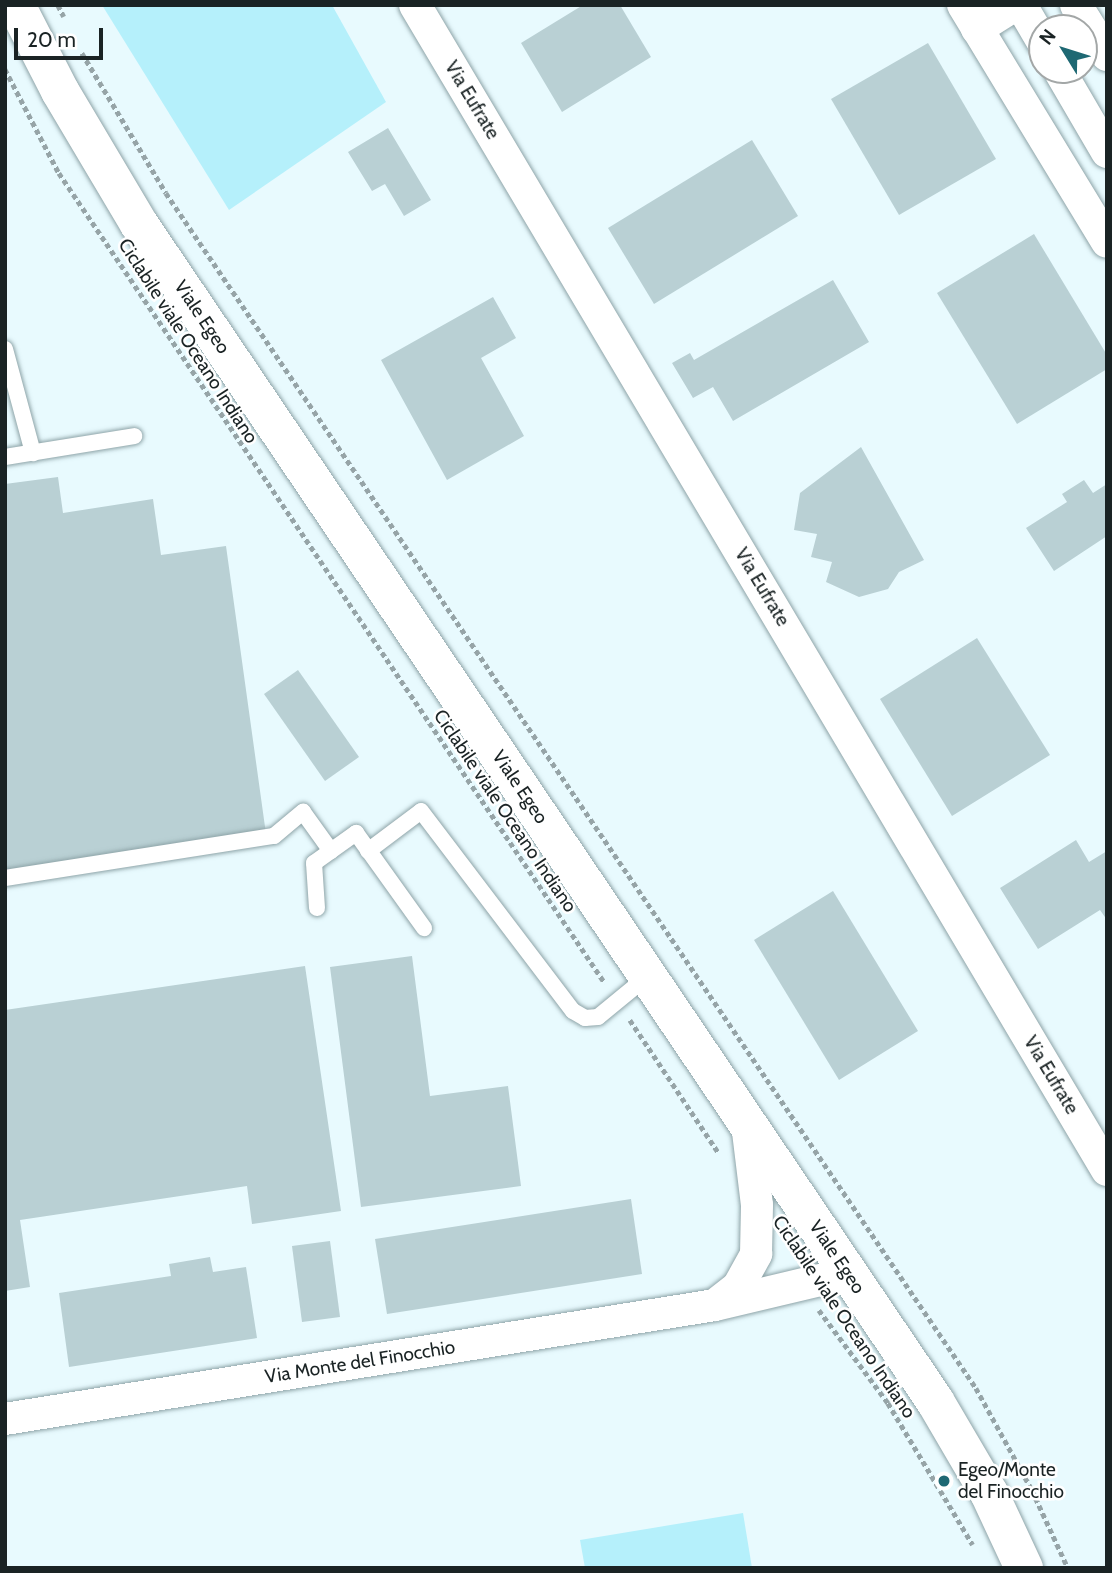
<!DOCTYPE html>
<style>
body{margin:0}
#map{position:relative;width:1112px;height:1573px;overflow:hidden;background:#e8fafe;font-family:Cabin,sans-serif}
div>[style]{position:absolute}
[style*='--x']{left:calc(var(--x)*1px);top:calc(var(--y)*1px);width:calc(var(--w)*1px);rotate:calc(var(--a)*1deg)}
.green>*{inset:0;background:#b5f0fb}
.building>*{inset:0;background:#b9d0d4}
.path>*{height:4.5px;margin-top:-2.25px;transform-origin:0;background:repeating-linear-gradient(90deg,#96a4a7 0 5px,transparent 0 8.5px)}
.roads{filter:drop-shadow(0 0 2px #8ea4a8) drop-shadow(0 0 2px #8ea4a8)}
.lane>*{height:16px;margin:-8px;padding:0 8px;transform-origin:8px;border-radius:8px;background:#fff}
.street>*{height:32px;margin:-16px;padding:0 16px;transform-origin:16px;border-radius:16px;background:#fff}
.secondary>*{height:38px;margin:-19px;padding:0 19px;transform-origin:19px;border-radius:19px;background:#fff}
.dots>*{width:19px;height:19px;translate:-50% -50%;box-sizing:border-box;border:4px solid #fff;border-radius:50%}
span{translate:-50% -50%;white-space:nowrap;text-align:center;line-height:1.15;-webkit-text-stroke:5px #fff;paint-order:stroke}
.street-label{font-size:19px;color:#1a2324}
.poi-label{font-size:19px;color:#1a2324}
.left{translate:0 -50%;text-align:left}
.frame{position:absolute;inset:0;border:7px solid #1a2324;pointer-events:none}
.north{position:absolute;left:1028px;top:14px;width:70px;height:70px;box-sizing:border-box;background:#fff;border:2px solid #a3a7a7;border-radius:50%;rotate:308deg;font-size:19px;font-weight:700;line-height:28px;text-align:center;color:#1a2324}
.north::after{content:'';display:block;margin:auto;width:24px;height:32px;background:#1e6873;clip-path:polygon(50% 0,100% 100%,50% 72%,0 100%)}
.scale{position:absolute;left:14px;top:28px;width:89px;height:32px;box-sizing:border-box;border:4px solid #1a2324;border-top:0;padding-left:9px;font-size:21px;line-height:24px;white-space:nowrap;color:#1a2324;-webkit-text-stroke:5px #fff;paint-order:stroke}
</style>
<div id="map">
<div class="green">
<div style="clip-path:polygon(102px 5px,332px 5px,386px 102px,229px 210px)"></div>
<div style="clip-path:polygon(743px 1513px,752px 1568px,585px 1568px,580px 1540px)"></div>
</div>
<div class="building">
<div style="clip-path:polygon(583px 5px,620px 5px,651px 57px,562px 112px,521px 43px)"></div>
<div style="clip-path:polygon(928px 43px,996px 159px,899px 215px,831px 99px)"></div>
<div style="clip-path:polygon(388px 128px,431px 200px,404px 216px,385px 184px,372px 191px,348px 152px)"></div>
<div style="clip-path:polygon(752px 140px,798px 216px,654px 304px,608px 228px)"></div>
<div style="clip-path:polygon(1034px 234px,1107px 355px,1107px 369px,1017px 424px,937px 293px)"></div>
<div style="clip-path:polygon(833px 280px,869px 342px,733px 421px,713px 387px,693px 398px,672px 363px,690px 353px,694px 360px)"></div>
<div style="clip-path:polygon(493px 297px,516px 338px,481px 358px,524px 436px,447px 480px,381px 360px)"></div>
<div style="clip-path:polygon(861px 447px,924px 560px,899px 572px,888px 589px,859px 597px,826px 582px,832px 562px,811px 557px,817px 534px,794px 530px,800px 493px)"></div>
<div style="clip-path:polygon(58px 477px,63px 513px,153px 499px,161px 555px,226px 546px,266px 834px,5px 871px,5px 484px)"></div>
<div style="clip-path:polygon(1084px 480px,1093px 493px,1107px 484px,1107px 536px,1054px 571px,1026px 528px,1067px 502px,1062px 494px)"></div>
<div style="clip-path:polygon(977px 638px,1050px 755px,952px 816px,880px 699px)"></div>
<div style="clip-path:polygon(298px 670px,359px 757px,325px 781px,264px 694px)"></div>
<div style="clip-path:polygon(1076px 840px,1089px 862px,1107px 851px,1107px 920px,1100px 910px,1038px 949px,1000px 888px)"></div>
<div style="clip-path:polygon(833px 891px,918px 1031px,839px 1080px,754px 940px)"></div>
<div style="clip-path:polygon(412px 956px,430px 1096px,508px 1086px,521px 1186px,361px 1207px,330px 967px)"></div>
<div style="clip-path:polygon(305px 966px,341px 1211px,252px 1224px,247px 1186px,20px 1220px,30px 1287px,5px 1291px,5px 1010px)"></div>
<div style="clip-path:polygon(631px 1199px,642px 1274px,387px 1314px,375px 1239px)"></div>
<div style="clip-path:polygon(330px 1241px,340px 1317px,302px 1322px,292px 1246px)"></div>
<div style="clip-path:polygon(210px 1257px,213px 1272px,246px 1267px,257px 1338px,69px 1367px,59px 1293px,171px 1276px,169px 1264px)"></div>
</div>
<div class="path">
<div style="--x:58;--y:5;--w:13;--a:63"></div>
<div style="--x:82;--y:53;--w:163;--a:59"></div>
<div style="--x:166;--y:193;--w:1444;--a:55.87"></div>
<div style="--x:976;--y:1388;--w:116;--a:61.2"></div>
<div style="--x:1032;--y:1490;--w:86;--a:65.2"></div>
<div style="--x:5;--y:69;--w:117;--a:62.6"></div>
<div style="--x:59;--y:173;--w:977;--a:56.02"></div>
<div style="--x:630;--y:1020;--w:159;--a:56.3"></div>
<div style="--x:819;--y:1310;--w:116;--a:53.4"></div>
<div style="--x:888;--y:1403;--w:165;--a:59.1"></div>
</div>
<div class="roads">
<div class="lane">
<div style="--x:5;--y:349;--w:108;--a:74.9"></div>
<div style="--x:5;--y:457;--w:131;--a:-9.2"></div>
<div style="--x:368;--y:851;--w:66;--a:-37"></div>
<div style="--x:421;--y:811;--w:251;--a:52.8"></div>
<div style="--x:573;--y:1011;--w:14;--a:30"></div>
<div style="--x:585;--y:1018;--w:13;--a:-4"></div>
<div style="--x:598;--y:1017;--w:65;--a:-39.4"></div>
<div style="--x:5;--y:878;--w:272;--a:-8.9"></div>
<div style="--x:274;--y:836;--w:38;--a:-40"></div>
<div style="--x:303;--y:812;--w:48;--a:54.3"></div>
<div style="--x:317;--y:908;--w:45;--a:-93.8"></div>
<div style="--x:314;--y:863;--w:52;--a:-35.5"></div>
<div style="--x:356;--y:833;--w:117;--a:54.4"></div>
</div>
<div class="street">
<div style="--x:415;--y:5;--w:1355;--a:59.29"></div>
<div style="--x:963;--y:5;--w:277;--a:58.7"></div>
<div style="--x:1021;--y:5;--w:42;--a:59.7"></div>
<div style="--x:1076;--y:5;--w:59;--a:58.2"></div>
<div style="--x:977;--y:29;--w:45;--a:-32.3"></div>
<div style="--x:1059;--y:70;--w:95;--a:59.7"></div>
<div style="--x:716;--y:1304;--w:28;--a:-38"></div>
<div style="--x:738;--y:1287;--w:38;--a:-61"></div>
<div style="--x:756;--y:1254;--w:49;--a:-88.8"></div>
<div style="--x:757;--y:1205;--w:82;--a:-97"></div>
<div style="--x:5;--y:1419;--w:719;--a:-9.12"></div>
<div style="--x:715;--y:1305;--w:138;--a:-13.4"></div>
</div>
<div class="secondary">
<div style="--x:16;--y:5;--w:97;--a:62.9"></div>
<div style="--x:60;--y:91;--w:155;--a:59.3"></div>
<div style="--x:139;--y:224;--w:1421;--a:55.93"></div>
<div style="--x:935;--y:1401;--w:107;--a:59.6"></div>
<div style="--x:989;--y:1493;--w:83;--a:65"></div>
</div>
</div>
<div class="dots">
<div style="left:944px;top:1481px;background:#1e6873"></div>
</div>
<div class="street-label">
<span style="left:472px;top:100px;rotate:59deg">Via Eufrate</span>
<span style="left:202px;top:317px;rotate:56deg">Viale Egeo</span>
<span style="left:188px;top:341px;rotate:57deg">Ciclabile viale Oceano Indiano</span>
<span style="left:762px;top:587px;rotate:59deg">Via Eufrate</span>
<span style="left:520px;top:787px;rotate:56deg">Viale Egeo</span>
<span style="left:505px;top:811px;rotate:56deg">Ciclabile viale Oceano Indiano</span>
<span style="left:1051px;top:1075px;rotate:59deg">Via Eufrate</span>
<span style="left:837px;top:1257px;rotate:56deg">Viale Egeo</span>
<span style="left:844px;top:1317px;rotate:56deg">Ciclabile viale Oceano Indiano</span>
<span style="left:360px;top:1362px;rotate:-9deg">Via Monte del Finocchio</span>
</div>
<div class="poi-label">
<span class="left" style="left:958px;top:1481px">Egeo/Monte<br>del Finocchio</span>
</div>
<div class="frame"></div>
<div class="north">N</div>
<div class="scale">20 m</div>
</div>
